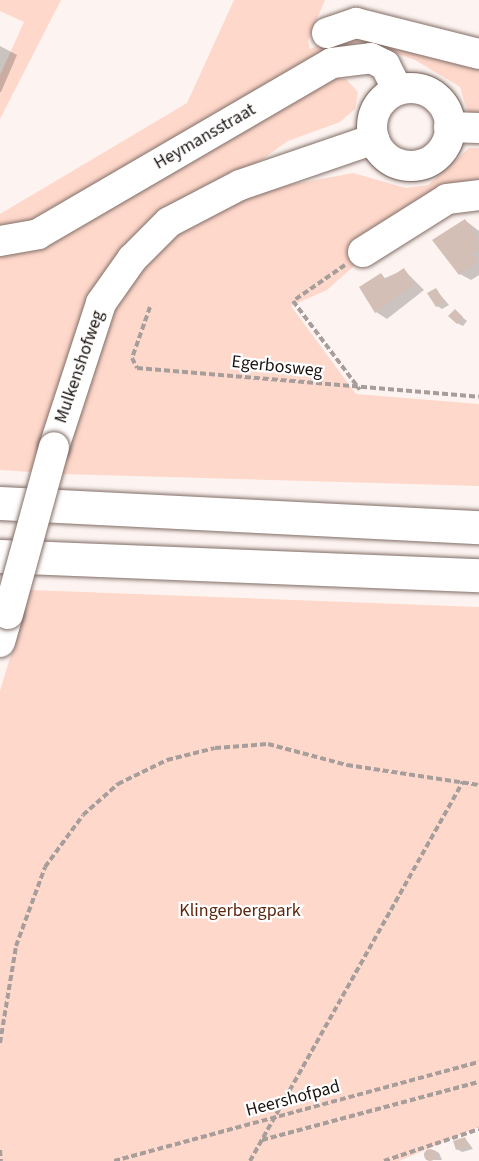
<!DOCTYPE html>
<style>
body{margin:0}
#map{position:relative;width:479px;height:1161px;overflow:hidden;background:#fdf4f1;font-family:"Source Sans 3",sans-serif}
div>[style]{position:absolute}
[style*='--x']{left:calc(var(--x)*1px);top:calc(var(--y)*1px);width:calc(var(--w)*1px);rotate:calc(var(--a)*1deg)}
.green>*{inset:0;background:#fed8cb}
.shadow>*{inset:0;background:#0003}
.building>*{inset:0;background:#d4bfb7}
.round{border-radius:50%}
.path>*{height:4px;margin-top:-2px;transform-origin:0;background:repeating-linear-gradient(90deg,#a79e9b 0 6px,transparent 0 9px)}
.path>.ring{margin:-2px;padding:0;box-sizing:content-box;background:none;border:4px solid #a79e9b;border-radius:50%}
.roads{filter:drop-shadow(0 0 2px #816d66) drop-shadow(0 0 2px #816d66)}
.minor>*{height:30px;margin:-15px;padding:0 15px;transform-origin:15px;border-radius:15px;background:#fff}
.minor>.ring{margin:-15px;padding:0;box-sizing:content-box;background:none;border:30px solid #fff;border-radius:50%}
.highway>*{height:33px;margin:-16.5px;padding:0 16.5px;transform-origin:16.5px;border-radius:16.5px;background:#fff}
.bridges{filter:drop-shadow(0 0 2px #816d66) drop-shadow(0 0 2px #816d66)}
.minor-bridge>*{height:30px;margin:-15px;padding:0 15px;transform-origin:15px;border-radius:15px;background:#fff}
span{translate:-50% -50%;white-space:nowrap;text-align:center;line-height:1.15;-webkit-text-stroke:4.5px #fff;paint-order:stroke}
.street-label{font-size:18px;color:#1b1310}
.park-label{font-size:18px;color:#5d250d}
</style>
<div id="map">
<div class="green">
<div style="clip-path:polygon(0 0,61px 0,0 119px,0 75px,24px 22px,0 11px)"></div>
<div style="clip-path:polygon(234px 0,325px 0,308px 41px,310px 49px,354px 30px,479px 62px,479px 114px,468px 113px,460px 87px,415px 60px,362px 42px,339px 47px,53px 217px,0 232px,0 214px,187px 103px)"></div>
<div style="clip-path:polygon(329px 77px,346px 79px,358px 92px,355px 109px,340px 122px,288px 141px,250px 168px,162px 213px,31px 472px,0 470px,0 252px)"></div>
<div style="clip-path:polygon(469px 148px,479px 148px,479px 189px,364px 257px,327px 290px,291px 306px,356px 394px,479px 404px,479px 486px,61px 474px,112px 309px,141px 266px,176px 233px,256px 191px,353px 173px,406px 188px,428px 185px)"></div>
<div style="clip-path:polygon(30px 590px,479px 607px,479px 1127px,399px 1161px,0 1161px,0 691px)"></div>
</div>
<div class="shadow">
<div style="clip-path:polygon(0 46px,17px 55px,1px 92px,0 92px)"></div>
<div style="clip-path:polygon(466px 221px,479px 231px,479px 275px,471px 280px,460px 274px)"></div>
<div style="clip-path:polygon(404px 270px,424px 290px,387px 319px,376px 312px,361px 288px)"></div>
<div style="clip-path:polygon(436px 290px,449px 305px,442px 309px,437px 306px)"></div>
<div style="clip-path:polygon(455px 311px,467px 321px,463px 326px,457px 323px)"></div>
<div style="clip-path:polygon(465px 1138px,473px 1149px,462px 1152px,457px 1149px)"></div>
<div style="clip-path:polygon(434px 1150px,439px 1153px,442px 1160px,427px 1160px,424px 1153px)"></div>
</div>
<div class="building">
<div style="clip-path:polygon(465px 219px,478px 239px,479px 249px,472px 253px,478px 262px,459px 275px,432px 240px)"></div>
<div style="clip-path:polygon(404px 268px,414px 284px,375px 313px,359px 287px,381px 273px,386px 280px)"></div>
<div style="clip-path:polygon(436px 288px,445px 302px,436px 307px,427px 293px)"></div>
<div style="clip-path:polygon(455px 309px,463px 317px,457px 324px,448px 316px)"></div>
<div style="clip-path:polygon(465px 1137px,468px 1146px,456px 1150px,453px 1141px)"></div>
<div class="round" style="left:424px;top:1149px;width:12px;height:12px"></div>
</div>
<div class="path">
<div class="ring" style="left:358px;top:74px;width:102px;height:102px"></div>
<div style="--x:345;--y:265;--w:63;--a:145.3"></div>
<div style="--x:293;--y:301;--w:111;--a:53"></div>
<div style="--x:150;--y:307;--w:54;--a:109.4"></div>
<div style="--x:132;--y:358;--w:11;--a:63"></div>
<div style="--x:137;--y:368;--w:343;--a:4.8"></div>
<div style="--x:0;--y:1043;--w:98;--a:-80.6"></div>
<div style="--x:16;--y:946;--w:84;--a:-69.8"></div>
<div style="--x:45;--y:867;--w:64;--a:-53.8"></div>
<div style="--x:83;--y:815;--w:47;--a:-41.5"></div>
<div style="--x:118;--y:784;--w:55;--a:-26.1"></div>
<div style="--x:167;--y:760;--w:49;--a:-14"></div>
<div style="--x:215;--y:748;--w:53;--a:-4.3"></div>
<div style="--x:268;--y:744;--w:82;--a:14.9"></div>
<div style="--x:347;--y:765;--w:134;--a:8.6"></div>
<div style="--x:262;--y:1140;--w:225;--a:-15"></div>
<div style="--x:0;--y:1150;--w:11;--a:85"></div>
<div style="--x:114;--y:1161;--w:378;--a:-15.2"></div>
<div style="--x:250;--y:1161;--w:435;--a:-60.7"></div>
<div style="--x:384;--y:1161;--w:100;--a:-18.6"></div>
</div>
<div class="roads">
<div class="minor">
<div style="--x:327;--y:33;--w:31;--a:-19"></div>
<div style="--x:356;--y:23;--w:127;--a:14.1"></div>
<div class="ring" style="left:372px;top:88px;width:48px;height:48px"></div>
<div style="--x:449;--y:127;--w:30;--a:2"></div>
<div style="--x:0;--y:241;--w:39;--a:-10"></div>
<div style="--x:38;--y:234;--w:340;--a:-30.2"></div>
<div style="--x:332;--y:63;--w:39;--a:-7"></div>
<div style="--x:371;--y:58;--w:16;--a:27"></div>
<div style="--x:385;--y:65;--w:28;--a:63"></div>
<div style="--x:363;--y:252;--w:99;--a:-32.2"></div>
<div style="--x:447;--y:199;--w:32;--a:-7"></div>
<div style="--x:54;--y:447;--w:151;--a:-71.9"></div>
<div style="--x:101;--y:303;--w:54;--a:-54.8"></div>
<div style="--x:132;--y:259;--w:52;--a:-45"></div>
<div style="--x:169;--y:222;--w:80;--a:-27.5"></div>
<div style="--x:240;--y:185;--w:142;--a:-18.9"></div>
<div style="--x:0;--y:642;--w:29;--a:-74"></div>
</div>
<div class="highway">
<div style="--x:0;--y:503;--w:480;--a:2.9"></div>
<div style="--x:0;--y:556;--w:479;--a:2.3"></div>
</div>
</div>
<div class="bridges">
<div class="minor-bridge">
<div style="--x:8;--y:614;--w:173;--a:-74.6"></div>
</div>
</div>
<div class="street-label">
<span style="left:205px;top:137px;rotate:-30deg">Heymansstraat</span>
<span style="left:80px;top:367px;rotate:-71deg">Mulkenshofweg</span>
<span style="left:277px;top:367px;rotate:6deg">Egerbosweg</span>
<span style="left:293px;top:1099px;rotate:-15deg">Heershofpad</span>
</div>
<div class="park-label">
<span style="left:240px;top:911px">Klingerbergpark</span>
</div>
</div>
